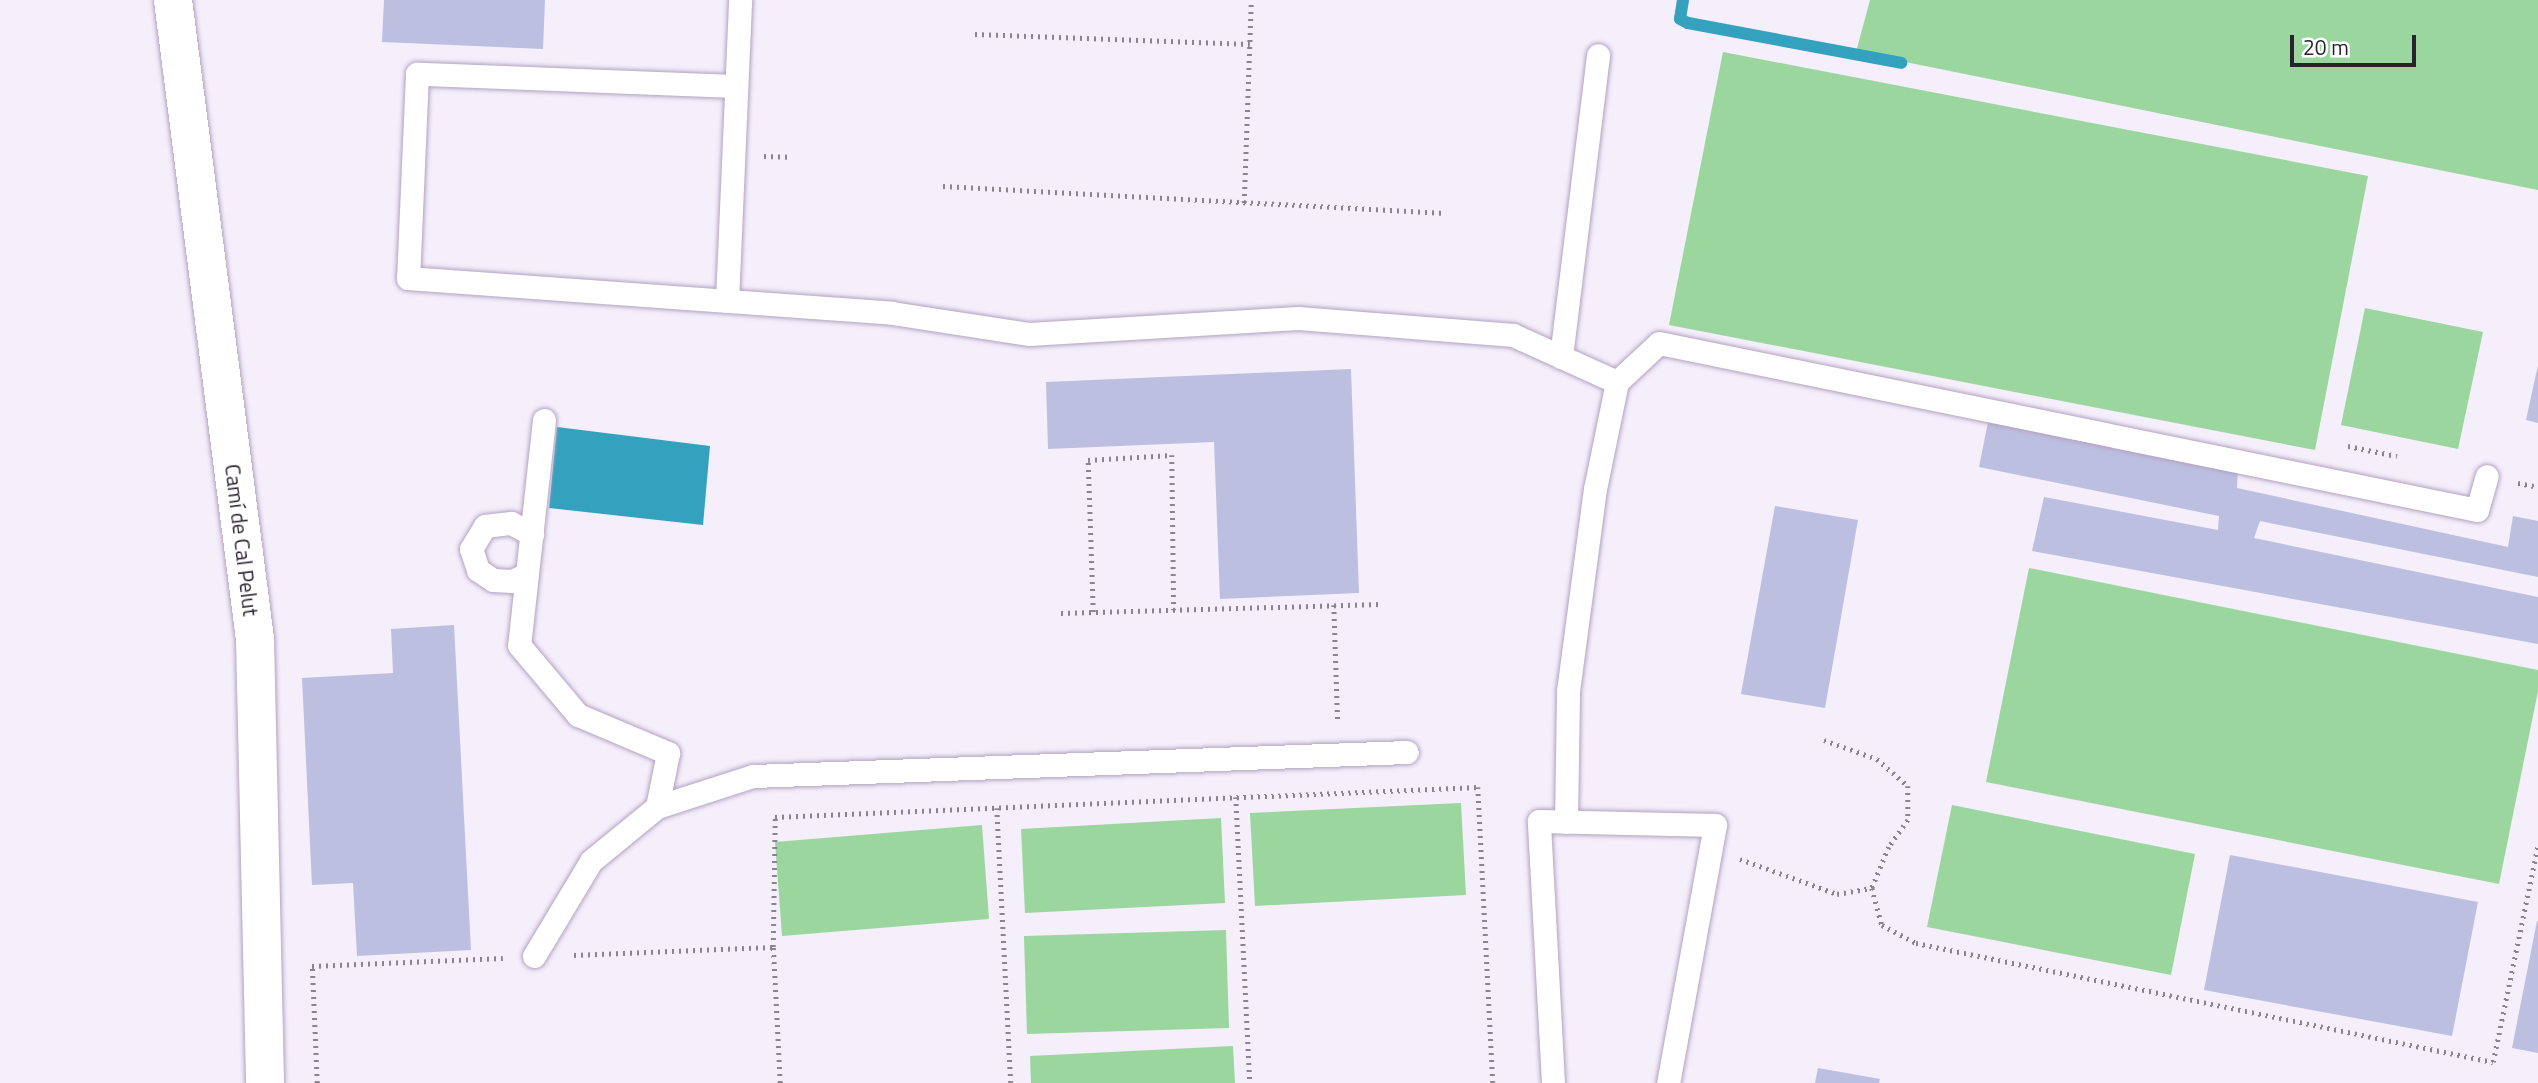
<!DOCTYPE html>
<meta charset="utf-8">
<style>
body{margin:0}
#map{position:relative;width:2538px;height:1083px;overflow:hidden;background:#f5eefb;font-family:"Titillium Web",sans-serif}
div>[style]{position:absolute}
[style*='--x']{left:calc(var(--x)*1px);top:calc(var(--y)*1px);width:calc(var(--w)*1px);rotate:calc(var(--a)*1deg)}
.green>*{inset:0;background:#9bd69f}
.water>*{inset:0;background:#34a1be}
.stream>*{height:12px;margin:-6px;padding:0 6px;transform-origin:6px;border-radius:6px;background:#34a1be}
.building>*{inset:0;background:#bdbfe0}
.path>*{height:4.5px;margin-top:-2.25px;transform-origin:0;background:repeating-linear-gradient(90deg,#8a8390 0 2px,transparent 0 7px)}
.roads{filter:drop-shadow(0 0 2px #b2a2c0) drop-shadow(0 0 2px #b2a2c0)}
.service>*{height:23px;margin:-11.5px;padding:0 11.5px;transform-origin:11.5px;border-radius:11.5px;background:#fff}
.minor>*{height:38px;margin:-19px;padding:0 19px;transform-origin:19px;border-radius:19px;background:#fff}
span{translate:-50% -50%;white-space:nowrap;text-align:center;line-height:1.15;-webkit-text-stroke:7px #fff;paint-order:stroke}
.street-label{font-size:21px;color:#2a232f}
.scale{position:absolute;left:2290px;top:35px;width:126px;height:32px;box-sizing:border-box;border:4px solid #2a232f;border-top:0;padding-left:9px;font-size:21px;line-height:24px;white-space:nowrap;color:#2a232f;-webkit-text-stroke:5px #fff;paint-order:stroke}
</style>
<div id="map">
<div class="green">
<div style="clip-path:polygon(1870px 0,2538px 0,2538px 190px,1856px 52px)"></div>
<div style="clip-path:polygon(1723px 52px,2368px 176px,2315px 450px,1669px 325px)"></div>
<div style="clip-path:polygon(2365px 308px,2483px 332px,2458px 449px,2341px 425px)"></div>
<div style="clip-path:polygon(2029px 568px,2538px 670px,2538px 691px,2499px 884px,1986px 782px)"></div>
<div style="clip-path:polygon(1461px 803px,1466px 895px,1255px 906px,1250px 813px)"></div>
<div style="clip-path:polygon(1952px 805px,2195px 854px,2171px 975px,1927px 927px)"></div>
<div style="clip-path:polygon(1221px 818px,1225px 903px,1025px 913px,1021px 829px)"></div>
<div style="clip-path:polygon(982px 825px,989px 919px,782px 936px,775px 842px)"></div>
<div style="clip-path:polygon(1226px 930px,1229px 1028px,1027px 1034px,1024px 936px)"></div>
<div style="clip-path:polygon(1233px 1046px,1235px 1083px,1031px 1083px,1030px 1056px)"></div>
</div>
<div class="water">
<div style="clip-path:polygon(557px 427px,710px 446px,703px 525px,549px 508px)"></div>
</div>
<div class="stream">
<div style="--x:1683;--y:0;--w:19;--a:99"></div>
<div style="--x:1680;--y:19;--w:9;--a:27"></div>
<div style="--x:1688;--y:23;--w:217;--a:10.6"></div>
</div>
<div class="building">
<div style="clip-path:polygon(384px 0,545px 0,543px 49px,382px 42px)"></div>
<div style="clip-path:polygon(2538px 365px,2538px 423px,2526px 420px)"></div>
<div style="clip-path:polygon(1351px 369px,1359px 593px,1220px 599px,1214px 442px,1048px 449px,1046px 382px)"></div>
<div style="clip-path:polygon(1989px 417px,2238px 469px,2237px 488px,2508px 547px,2513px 516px,2538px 521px,2538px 577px,2260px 521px,2254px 538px,2538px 597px,2538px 644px,2032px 551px,2044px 497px,2218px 530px,2219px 516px,1979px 467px)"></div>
<div style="clip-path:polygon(1775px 506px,1858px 520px,1825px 708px,1741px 694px)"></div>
<div style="clip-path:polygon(454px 625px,471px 950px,357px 956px,353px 883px,312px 885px,302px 678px,393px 673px,391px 629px)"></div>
<div style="clip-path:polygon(2230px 855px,2478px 902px,2452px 1036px,2204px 990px)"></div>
<div style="clip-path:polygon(2537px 921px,2538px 921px,2538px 1053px,2512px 1048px)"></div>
<div style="clip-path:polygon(1818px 1068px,1880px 1079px,1879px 1083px,1815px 1083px)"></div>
</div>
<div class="path">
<div style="--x:975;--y:34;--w:275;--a:2.1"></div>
<div style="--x:764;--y:156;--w:24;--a:2"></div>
<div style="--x:943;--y:186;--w:503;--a:3.08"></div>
<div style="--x:1244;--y:203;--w:203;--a:-88"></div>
<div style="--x:2348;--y:446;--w:50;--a:11.5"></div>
<div style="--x:2518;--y:483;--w:20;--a:11"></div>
<div style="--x:1334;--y:605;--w:118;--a:88.1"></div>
<div style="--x:1093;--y:612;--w:152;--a:-91.9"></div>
<div style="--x:1088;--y:460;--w:84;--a:-3.4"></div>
<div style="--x:1172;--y:455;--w:155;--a:89.3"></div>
<div style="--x:1061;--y:613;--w:319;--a:-1.6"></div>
<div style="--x:1824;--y:740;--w:56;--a:19.7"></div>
<div style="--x:1877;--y:759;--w:41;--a:41.1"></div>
<div style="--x:1908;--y:786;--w:34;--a:90"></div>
<div style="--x:1908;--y:820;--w:33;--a:125"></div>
<div style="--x:1889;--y:847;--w:44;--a:112.5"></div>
<div style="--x:1872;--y:888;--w:38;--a:75"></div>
<div style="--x:1882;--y:925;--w:38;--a:28"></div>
<div style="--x:1916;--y:943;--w:589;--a:11.65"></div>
<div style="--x:2493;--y:1062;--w:222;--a:-78.3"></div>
<div style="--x:1236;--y:797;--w:286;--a:87.2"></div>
<div style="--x:997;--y:808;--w:275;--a:87.1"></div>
<div style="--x:1740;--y:859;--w:103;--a:19.8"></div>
<div style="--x:1837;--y:894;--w:36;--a:-10"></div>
<div style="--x:574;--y:955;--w:199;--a:-2.3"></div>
<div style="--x:317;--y:1083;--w:117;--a:-92.4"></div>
<div style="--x:312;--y:966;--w:191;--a:-2.4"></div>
<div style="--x:780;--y:1083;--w:136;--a:-92.9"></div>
<div style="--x:773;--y:947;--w:130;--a:-89.1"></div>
<div style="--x:775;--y:817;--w:704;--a:-2.44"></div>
<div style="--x:1478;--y:787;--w:296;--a:87.1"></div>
</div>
<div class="roads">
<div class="service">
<div style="--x:736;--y:86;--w:319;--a:-177.8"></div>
<div style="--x:417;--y:74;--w:204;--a:92.5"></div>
<div style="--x:408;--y:278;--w:485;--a:4.1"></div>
<div style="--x:892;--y:313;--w:139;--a:8.7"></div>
<div style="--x:1029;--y:334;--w:269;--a:-3.4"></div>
<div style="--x:1298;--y:318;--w:216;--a:4.5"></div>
<div style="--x:1513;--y:335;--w:114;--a:24.3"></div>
<div style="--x:727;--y:301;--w:301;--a:-87.5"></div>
<div style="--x:1561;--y:357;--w:304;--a:-83"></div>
<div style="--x:544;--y:420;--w:226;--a:96.3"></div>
<div style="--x:519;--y:645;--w:92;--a:49.9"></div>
<div style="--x:578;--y:715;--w:98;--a:22.9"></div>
<div style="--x:668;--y:753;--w:55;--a:101.5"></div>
<div style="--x:527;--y:574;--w:17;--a:155"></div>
<div style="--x:512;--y:581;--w:19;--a:-177"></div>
<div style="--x:493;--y:580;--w:18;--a:-146"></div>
<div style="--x:478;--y:570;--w:22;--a:-108"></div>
<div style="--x:471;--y:549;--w:27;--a:-59"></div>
<div style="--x:485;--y:526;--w:26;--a:-7"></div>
<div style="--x:511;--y:523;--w:24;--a:28"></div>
<div style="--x:1566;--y:822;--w:131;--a:-89.1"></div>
<div style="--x:1568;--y:691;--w:204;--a:-82.4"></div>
<div style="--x:1595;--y:489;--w:109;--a:-78.4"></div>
<div style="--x:1617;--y:382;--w:57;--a:-42.9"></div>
<div style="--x:1659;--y:343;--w:835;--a:11.54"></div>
<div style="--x:2477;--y:510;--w:35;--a:-74"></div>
<div style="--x:534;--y:956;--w:111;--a:-59"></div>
<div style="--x:591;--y:861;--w:85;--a:-39.3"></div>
<div style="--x:657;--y:807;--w:101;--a:-17.9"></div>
<div style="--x:753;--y:776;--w:654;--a:-2.1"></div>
<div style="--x:1553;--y:1083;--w:262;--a:-93.1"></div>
<div style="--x:1539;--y:821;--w:176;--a:1.3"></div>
<div style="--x:1715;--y:825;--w:262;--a:100.3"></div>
</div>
<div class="minor">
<div style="--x:173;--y:0;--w:644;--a:82.69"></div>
<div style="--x:255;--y:639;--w:444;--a:88.7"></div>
</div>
</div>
<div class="street-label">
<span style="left:242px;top:540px;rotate:83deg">Camí de Cal Pelut</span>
</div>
<div class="scale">20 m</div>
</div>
